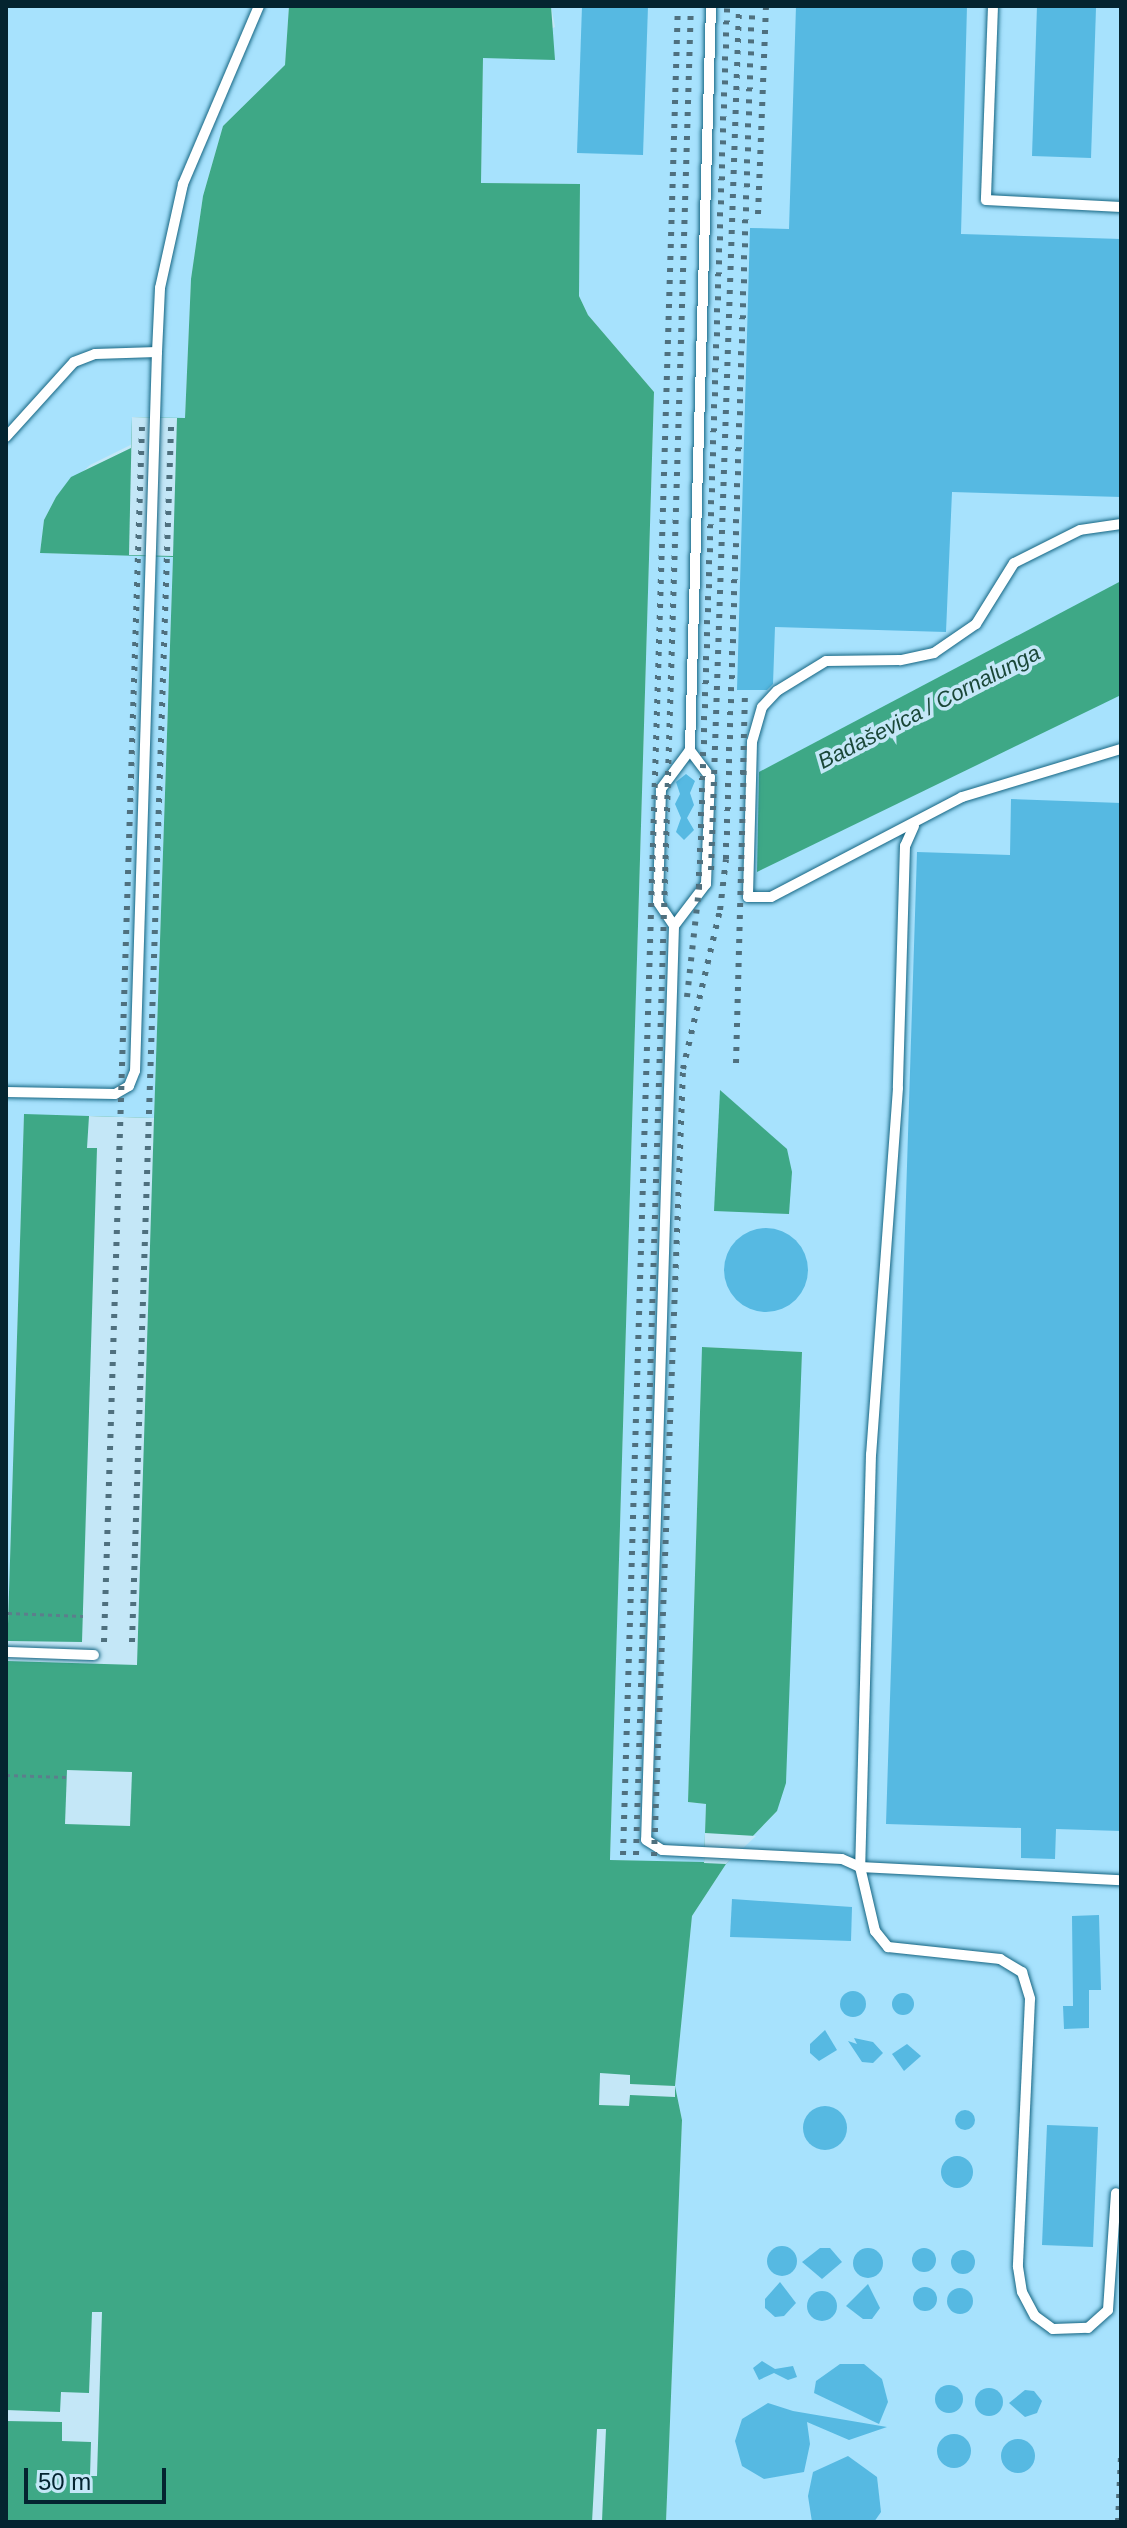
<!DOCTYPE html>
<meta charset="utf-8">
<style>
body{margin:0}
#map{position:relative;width:1127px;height:2528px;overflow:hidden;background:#c4e7f7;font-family:Helvetica,sans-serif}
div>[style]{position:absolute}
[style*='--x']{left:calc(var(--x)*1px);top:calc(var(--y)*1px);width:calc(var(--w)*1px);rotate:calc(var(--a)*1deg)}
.built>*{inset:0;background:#a7e2fd}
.water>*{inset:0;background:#3ea886}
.pier>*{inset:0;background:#c4e7f7}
.building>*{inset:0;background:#56b9e2}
.round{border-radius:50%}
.path>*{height:3px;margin-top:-1.5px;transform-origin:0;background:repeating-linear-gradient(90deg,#5c7e8c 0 4px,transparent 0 8px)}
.roads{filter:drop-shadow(0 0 2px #156582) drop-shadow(0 0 2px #156582)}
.service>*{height:10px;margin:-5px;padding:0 5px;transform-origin:5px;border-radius:5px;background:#fff}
.rail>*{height:6px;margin-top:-3px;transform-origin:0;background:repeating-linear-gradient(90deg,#4f707e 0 4px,transparent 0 12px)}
span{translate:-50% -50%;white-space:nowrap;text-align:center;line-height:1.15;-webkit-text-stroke:7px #c4e7f7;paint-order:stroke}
.water-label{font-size:22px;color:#1a4738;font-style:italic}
.frame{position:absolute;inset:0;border:8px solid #042430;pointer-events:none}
.scale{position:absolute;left:24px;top:2468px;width:142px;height:36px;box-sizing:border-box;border:4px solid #042430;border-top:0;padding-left:10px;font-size:24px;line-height:28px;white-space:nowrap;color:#042430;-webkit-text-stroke:6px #c4e7f7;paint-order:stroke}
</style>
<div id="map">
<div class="built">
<div style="clip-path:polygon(6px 6px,289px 6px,285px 65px,223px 126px,203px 196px,191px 279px,185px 418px,90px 465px,56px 497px,44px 520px,40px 553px,173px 556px,154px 1118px,24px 1115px,6px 1688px)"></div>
<div style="clip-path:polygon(551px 6px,1121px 6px,1121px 2522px,666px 2522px,682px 2120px,675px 2086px,692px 1916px,726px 1864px,777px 1811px,802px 1352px,702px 1347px,688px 1802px,706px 1804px,704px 1863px,610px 1860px,654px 392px,588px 315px,579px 296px,580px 184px,481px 183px,483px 58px,555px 27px)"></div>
</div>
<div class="water">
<div style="clip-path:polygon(289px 6px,551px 6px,555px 60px,483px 58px,481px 183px,580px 184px,579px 296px,588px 315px,654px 392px,610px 1860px,704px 1862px,706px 1804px,688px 1802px,702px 1347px,802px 1352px,786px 1783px,777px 1811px,726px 1864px,692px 1916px,675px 2086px,682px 2120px,666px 2522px,6px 2522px,6px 1688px,24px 1114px,154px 1118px,173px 557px,40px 553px,44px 520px,56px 497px,71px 477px,131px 448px,132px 417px,185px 418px,191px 279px,203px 196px,223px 126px,285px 65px)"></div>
<div style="clip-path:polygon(1121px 581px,1121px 695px,757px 872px,759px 772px)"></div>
<div style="clip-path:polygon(720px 1090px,787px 1149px,792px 1172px,789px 1214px,714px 1211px)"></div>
</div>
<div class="pier">
<div style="clip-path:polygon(132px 417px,177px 418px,173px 556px,129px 555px)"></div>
<div style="clip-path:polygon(89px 1116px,154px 1118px,137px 1665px,7px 1661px,8px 1641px,82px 1642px,97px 1148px,87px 1148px)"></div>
<div style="clip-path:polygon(67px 1770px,132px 1772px,130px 1826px,65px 1824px)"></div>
<div style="clip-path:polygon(705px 1833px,756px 1836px,726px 1864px,704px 1863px)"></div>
<div style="clip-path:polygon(600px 2073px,630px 2075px,630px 2084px,675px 2086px,675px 2097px,630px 2095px,629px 2106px,599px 2105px)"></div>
<div style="clip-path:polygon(92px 2312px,102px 2312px,97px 2476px,90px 2476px,91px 2442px,62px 2441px,62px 2422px,6px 2421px,6px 2410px,60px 2412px,61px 2392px,89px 2393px)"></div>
<div style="clip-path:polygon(597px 2429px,606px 2429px,602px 2521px,620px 2522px,592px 2522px)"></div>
</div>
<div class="building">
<div style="clip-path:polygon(582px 6px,648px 6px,643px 155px,577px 153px)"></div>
<div style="clip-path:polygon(796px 6px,967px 6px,961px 234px,1121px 239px,1121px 497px,952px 492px,946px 632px,775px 627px,773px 684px,767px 690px,737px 690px,750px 228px,789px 229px)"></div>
<div style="clip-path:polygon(1037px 6px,1096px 8px,1091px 158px,1032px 156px)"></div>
<div style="clip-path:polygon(686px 774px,695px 781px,690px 793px,694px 805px,687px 818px,694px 830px,684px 840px,676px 832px,681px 818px,675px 804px,680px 794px,676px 782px)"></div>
<div style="clip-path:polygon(1011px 799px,1121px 803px,1121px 1831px,1056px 1829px,1055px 1859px,1021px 1858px,1021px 1828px,886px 1824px,917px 852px,1010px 855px)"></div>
<div class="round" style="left:724px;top:1228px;width:84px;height:84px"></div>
<div style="clip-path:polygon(732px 1899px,852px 1907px,851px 1941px,730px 1937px)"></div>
<div style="clip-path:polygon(1099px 1915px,1101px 1990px,1089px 1990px,1089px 2028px,1064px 2029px,1063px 2006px,1073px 2006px,1072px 1916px)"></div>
<div class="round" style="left:840px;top:1991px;width:26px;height:26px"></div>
<div class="round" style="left:892px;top:1993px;width:22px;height:22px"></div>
<div style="clip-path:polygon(825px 2030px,837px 2050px,819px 2061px,810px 2053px,810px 2044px)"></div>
<div style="clip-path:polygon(854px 2038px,873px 2042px,883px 2053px,873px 2063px,862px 2062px,848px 2041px,857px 2044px)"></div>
<div style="clip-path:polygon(907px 2044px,921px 2056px,904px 2071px,892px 2054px)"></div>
<div class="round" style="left:803px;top:2106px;width:44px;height:44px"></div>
<div class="round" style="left:955px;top:2110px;width:20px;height:20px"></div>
<div style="clip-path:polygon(1047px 2125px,1098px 2127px,1093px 2247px,1042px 2245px)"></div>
<div class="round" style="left:941px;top:2156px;width:32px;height:32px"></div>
<div class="round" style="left:767px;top:2246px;width:30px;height:30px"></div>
<div class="round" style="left:912px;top:2248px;width:24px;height:24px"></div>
<div style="clip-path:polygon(820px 2248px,830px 2248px,842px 2262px,822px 2279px,802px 2262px)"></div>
<div class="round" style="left:853px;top:2248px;width:30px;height:30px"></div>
<div class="round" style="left:951px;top:2250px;width:24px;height:24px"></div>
<div style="clip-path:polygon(780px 2282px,796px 2303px,784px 2316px,775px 2317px,765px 2308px,765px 2299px)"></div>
<div style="clip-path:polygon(868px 2284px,880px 2308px,872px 2319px,863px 2319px,846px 2306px)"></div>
<div class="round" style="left:913px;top:2287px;width:24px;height:24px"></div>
<div class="round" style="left:947px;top:2288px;width:26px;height:26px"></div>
<div class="round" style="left:807px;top:2291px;width:30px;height:30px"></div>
<div style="clip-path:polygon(762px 2361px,775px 2369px,793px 2366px,797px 2377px,788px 2380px,774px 2373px,759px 2380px,753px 2368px)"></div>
<div style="clip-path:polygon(840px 2364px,864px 2364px,882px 2379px,888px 2402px,879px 2424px,814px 2393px,816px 2381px)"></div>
<div class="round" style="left:935px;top:2385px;width:28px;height:28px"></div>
<div class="round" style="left:975px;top:2388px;width:28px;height:28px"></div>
<div style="clip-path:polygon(1025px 2390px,1034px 2391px,1042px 2401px,1037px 2413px,1025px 2417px,1009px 2403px)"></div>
<div style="clip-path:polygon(768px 2403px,793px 2411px,887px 2427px,849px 2440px,807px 2422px,810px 2444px,804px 2472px,764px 2479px,742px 2466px,735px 2441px,742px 2419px)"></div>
<div class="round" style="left:937px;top:2434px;width:34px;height:34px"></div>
<div class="round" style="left:1001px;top:2439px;width:34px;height:34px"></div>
<div style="clip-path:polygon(848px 2456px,877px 2477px,881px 2512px,874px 2522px,812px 2522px,808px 2496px,813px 2472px)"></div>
</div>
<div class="path">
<div style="--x:8;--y:1613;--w:75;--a:2.3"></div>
<div style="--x:6;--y:1775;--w:60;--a:1.9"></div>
</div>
<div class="roads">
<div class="service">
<div style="--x:711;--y:6;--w:744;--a:91.62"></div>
<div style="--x:690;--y:750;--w:49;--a:126.6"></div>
<div style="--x:661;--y:789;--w:113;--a:91.5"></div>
<div style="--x:658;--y:902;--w:29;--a:56"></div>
<div style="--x:674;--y:926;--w:914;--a:91.75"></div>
<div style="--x:646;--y:1840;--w:19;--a:32"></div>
<div style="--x:662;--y:1850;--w:180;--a:2.9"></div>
<div style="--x:842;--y:1859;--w:20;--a:24"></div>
<div style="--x:860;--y:1867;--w:66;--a:76.8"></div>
<div style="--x:875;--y:1931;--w:21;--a:51"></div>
<div style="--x:888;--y:1947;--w:113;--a:6.1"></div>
<div style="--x:1000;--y:1959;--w:26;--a:31"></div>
<div style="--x:1022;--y:1972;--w:28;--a:73"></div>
<div style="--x:1030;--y:1999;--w:268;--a:92.6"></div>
<div style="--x:1018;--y:2267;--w:25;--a:81"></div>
<div style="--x:1022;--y:2292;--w:27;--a:62"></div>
<div style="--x:1035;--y:2316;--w:22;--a:36"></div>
<div style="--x:1053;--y:2329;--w:35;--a:-2"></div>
<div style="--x:1088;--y:2328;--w:27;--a:-42"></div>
<div style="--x:1108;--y:2310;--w:117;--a:-86.1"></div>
<div style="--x:993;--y:6;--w:194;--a:92.1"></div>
<div style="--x:986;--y:200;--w:135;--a:3"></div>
<div style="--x:157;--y:352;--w:64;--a:-87.3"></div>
<div style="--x:160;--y:288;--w:107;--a:-77.5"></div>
<div style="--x:183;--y:184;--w:194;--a:-66.9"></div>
<div style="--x:6;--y:437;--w:101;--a:-47.8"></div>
<div style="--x:74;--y:362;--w:22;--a:-21"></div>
<div style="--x:95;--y:354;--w:62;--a:-1.8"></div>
<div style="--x:157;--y:352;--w:719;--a:91.75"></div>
<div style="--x:135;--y:1071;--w:16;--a:112"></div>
<div style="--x:129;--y:1086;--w:16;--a:150"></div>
<div style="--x:115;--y:1094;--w:109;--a:-178.9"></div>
<div style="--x:1121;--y:524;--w:41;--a:171.7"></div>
<div style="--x:1080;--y:530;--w:74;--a:153.4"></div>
<div style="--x:1014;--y:563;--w:72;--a:121.9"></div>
<div style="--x:976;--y:624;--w:51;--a:145.4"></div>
<div style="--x:934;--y:653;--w:35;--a:168"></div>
<div style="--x:900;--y:660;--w:74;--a:179.2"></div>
<div style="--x:826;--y:661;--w:57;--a:148.5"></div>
<div style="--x:777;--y:691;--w:22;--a:133"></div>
<div style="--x:762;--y:707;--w:36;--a:106"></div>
<div style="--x:752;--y:742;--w:155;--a:91.5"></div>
<div style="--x:748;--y:897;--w:23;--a:0"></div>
<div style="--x:771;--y:897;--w:216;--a:-27.6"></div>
<div style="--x:962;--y:797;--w:166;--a:-16.8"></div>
<div style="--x:914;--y:826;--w:22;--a:114"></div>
<div style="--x:905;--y:846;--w:242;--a:91.7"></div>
<div style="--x:898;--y:1088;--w:367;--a:94.2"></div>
<div style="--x:871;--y:1454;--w:413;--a:91.5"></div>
<div style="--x:860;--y:1867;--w:261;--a:2.9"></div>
<div style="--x:674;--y:926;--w:53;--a:-52.7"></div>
<div style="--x:706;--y:884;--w:107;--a:-87.9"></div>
<div style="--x:710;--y:777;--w:34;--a:-127"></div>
<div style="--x:6;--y:1652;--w:88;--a:2"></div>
</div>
</div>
<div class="rail">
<div style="--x:758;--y:214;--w:208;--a:-87.8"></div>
<div style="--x:743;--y:774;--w:84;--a:-88.6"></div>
<div style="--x:711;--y:870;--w:864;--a:-88.14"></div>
<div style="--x:687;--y:997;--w:110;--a:-83.7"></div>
<div style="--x:699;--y:888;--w:882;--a:-88.18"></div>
<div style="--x:736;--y:1063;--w:300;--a:-88.5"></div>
<div style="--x:104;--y:1642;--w:1218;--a:-88.21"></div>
<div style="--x:132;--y:1642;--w:1218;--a:-88.16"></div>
<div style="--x:623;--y:1855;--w:1850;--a:-88.3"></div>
<div style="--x:636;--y:1855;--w:1850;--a:-88.3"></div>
<div style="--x:654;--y:1856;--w:788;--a:-87.89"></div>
<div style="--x:683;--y:1069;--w:163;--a:-76.9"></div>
<div style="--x:720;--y:910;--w:51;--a:-83.3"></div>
<div style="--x:726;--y:859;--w:853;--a:-88.25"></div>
<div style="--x:1118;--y:2522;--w:66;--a:-87.4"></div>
</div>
<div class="water-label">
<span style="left:929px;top:707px;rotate:-27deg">Badaševica / Cornalunga</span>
</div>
<div class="frame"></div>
<div class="scale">50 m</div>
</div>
